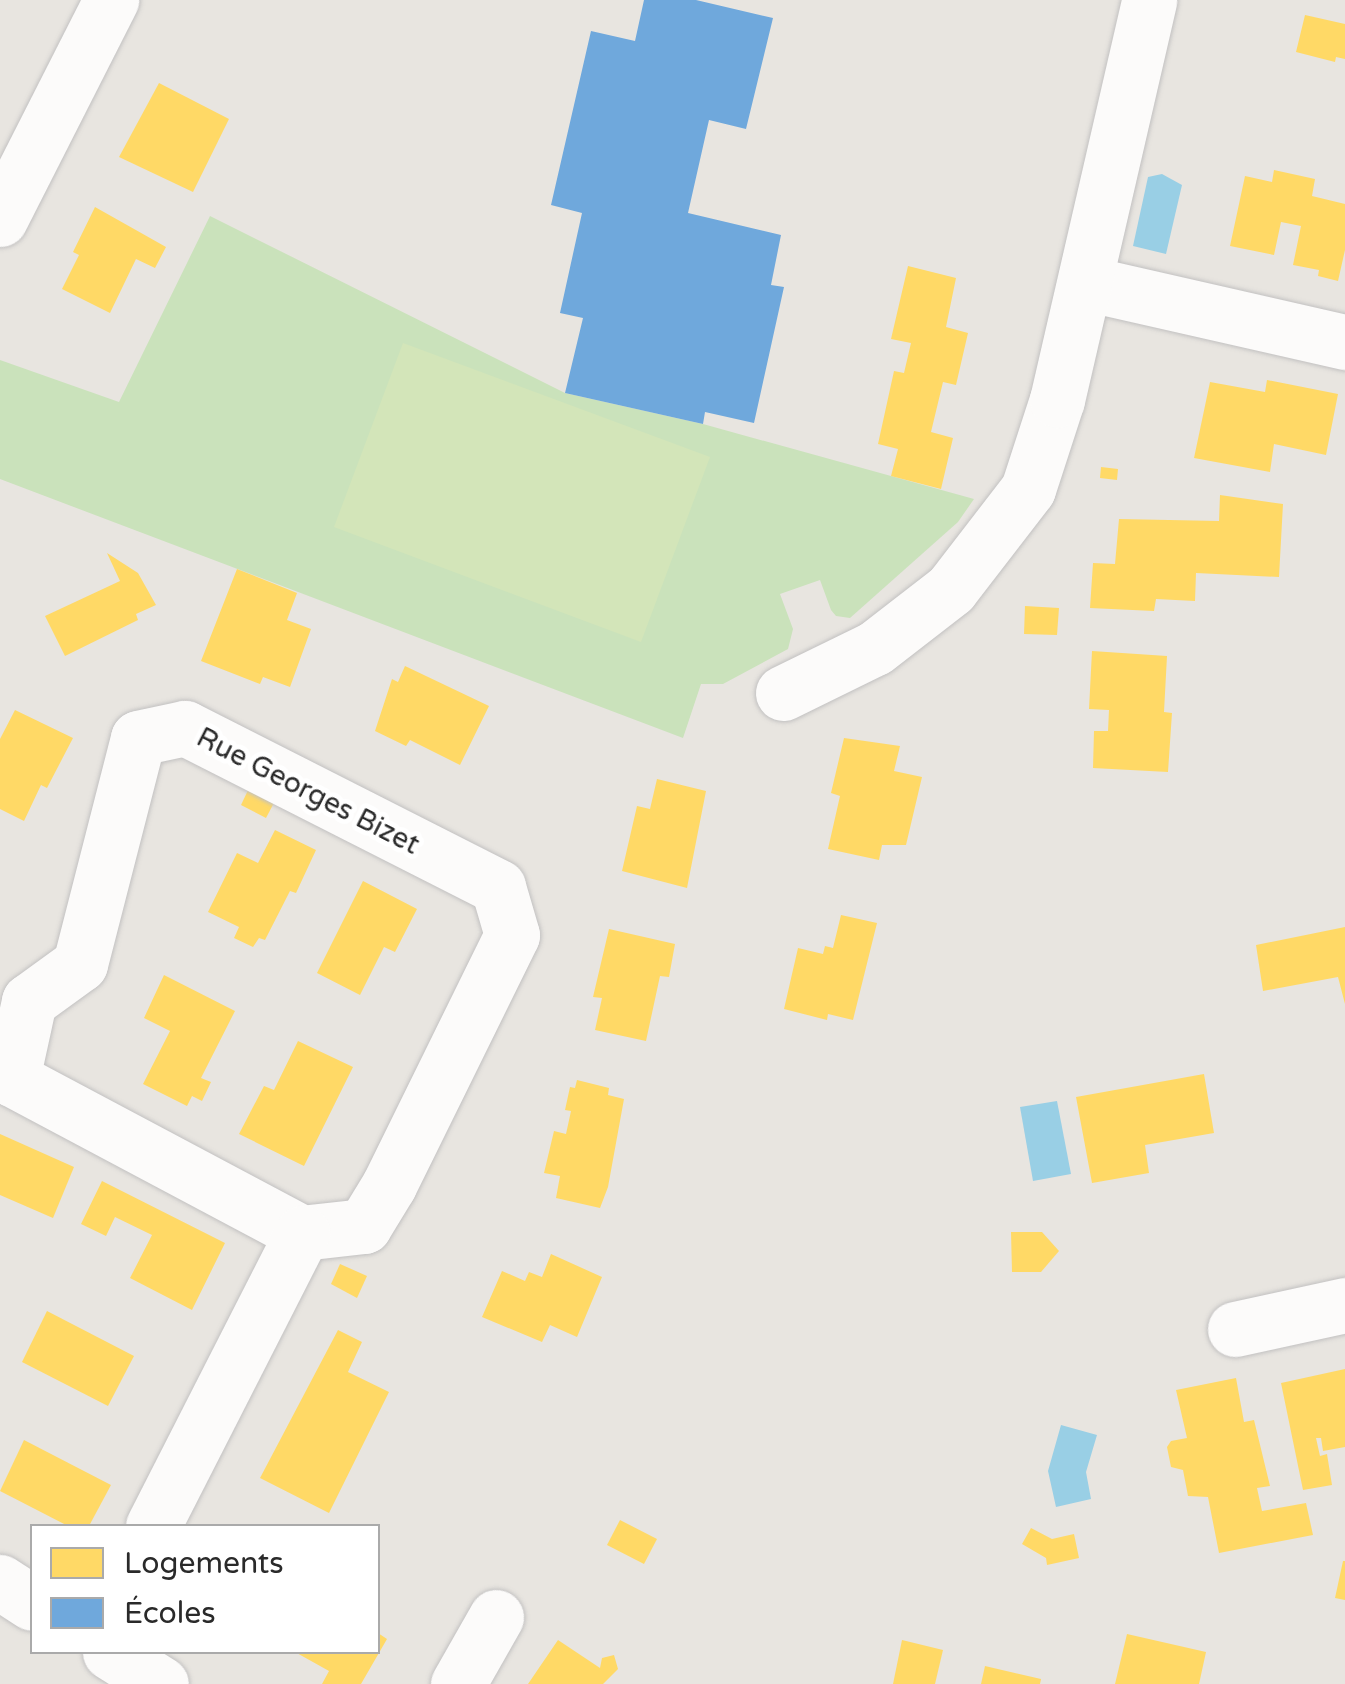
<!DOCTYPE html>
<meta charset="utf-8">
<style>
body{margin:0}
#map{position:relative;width:1345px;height:1684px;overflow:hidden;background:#e8e5e0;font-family:"Varela Round",sans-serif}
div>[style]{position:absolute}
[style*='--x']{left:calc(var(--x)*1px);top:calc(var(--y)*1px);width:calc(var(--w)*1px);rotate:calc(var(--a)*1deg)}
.green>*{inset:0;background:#cae2bb}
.pitch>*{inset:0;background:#d3e5b9}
.water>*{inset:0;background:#99cfe5}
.homes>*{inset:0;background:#ffd966}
.schools>*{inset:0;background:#6fa8dc}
.roads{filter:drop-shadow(0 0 2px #c2c1c1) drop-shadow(0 0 2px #c2c1c1)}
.minor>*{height:55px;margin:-27.5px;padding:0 27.5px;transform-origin:27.5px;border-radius:27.5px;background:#fcfbfa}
span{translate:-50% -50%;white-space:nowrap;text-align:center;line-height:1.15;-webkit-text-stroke:10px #fff;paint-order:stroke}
.street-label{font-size:28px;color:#2a2a2a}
.legend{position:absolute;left:30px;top:1524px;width:350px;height:130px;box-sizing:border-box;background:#fff;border:2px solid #aaa;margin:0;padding:12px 18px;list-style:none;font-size:30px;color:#2a2a2a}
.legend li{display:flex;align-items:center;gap:20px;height:50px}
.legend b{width:50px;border:2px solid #aaa}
</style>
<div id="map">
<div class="green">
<div style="clip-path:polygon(210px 216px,565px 393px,703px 424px,974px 499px,958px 522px,850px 618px,836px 616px,831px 610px,820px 580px,780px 594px,793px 629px,788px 649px,723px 684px,701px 684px,683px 738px,0 479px,0 360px,119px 402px)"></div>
</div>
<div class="pitch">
<div style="clip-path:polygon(403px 343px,710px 457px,641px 642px,334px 527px)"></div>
</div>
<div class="water">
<div style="clip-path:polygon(1162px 174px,1182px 185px,1166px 254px,1133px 246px,1148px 177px)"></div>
<div style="clip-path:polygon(1057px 1101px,1071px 1174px,1033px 1181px,1020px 1107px)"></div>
<div style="clip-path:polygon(1061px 1425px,1097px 1435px,1086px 1472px,1091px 1499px,1056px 1507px,1048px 1471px)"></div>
</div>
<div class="homes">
<div style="clip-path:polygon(1305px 15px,1345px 24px,1345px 59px,1336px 57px,1335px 62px,1296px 52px)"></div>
<div style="clip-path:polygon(159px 83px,229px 119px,193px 192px,119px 157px)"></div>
<div style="clip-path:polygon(1274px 170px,1315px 179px,1312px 196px,1345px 204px,1345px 250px,1338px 281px,1318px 276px,1319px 270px,1293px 265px,1301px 226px,1281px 222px,1274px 255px,1230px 246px,1245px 176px,1272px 182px)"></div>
<div style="clip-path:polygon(95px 207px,166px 247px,155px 268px,136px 259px,110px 313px,62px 289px,79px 255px,73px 252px)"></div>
<div style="clip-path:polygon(908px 266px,956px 278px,946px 327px,968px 333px,956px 385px,943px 382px,931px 432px,953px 438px,941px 489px,891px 476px,898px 449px,878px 444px,894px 371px,904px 373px,911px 343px,891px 339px)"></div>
<div style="clip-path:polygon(1267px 380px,1338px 394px,1326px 455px,1274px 444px,1270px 472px,1194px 458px,1210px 382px,1265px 392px)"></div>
<div style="clip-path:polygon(1101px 467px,1118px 469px,1117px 480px,1100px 478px)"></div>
<div style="clip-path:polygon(1220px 495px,1283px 504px,1279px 577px,1196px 573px,1195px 601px,1156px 599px,1154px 611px,1090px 608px,1093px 563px,1115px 564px,1119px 519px,1219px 521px)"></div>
<div style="clip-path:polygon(107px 553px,138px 573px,156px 605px,136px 614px,138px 620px,65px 656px,45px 616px,120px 581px)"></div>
<div style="clip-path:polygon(237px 569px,297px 593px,287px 620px,311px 629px,290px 687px,263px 677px,260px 684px,201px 661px)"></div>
<div style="clip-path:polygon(1025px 606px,1059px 608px,1057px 635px,1024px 634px)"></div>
<div style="clip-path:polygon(1092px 651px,1167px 656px,1164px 712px,1172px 713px,1168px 772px,1093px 768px,1094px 731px,1108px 731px,1109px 710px,1089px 709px)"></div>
<div style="clip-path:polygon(405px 666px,489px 706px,460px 765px,410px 740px,406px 746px,375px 731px,392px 679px,398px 682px)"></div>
<div style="clip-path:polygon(15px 710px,73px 738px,47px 788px,41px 785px,24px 821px,0 809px,0 739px)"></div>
<div style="clip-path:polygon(844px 738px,900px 746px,894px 771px,922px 777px,906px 845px,882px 845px,879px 860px,828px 849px,840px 796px,831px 793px)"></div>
<div style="clip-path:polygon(657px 779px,706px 791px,687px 888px,622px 871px,637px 806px,650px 809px)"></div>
<div style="clip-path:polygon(250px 786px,276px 799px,266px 818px,241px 805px)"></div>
<div style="clip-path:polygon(275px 830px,316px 850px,296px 893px,290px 891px,265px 940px,259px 938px,253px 947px,234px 938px,239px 927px,208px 912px,237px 853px,258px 863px)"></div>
<div style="clip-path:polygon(363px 881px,417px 909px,395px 952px,384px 947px,360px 995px,317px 973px)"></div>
<div style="clip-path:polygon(841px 915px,877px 923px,853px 1020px,828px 1014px,827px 1020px,784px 1009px,798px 948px,823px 954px,825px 946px,833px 948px)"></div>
<div style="clip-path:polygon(1345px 927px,1345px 1004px,1338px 977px,1263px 991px,1256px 945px)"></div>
<div style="clip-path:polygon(609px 929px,675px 944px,669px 977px,660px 976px,646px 1041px,595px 1030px,602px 998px,593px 997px)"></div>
<div style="clip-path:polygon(164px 975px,235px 1011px,201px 1078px,211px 1082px,202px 1101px,192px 1096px,187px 1106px,143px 1084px,170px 1031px,144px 1018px)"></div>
<div style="clip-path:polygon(298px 1041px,353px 1067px,304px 1166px,239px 1134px,264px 1086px,274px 1090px)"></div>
<div style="clip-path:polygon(1204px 1074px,1214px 1133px,1145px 1145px,1149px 1173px,1092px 1183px,1076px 1097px)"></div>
<div style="clip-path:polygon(577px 1080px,609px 1088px,608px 1095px,624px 1099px,608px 1187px,600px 1208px,556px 1198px,560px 1176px,544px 1173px,554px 1131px,566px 1134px,571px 1111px,565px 1110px,570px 1087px,575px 1088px)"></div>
<div style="clip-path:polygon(0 1134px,74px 1167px,53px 1218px,0 1195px)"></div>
<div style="clip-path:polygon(102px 1181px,225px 1243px,192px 1310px,130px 1278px,152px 1235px,115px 1217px,106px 1236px,81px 1224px)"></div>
<div style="clip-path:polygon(1011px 1232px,1042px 1232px,1059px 1251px,1041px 1272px,1012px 1272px)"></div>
<div style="clip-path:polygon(551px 1254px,602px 1277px,577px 1337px,550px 1325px,542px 1342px,482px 1317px,502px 1271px,525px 1281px,529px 1272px,542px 1277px)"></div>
<div style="clip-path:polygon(340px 1264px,367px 1276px,357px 1298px,331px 1284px)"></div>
<div style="clip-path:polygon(47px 1311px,134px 1356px,108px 1406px,22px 1362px)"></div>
<div style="clip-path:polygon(338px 1330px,362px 1342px,348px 1372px,389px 1392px,329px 1513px,260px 1478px)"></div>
<div style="clip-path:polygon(1345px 1369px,1345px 1447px,1323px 1451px,1321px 1438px,1316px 1438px,1320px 1456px,1327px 1454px,1332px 1485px,1303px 1490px,1281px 1383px)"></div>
<div style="clip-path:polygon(1236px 1378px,1244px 1422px,1254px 1420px,1270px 1486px,1257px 1488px,1262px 1511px,1306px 1503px,1313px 1535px,1219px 1553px,1208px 1497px,1188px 1496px,1183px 1470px,1171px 1467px,1167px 1447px,1171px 1441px,1187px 1438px,1176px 1390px)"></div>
<div style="clip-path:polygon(24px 1440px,111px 1485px,89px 1526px,68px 1526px,0 1491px)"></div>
<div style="clip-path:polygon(620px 1520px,657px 1539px,644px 1564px,607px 1545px)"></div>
<div style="clip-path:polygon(1031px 1528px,1052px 1539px,1074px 1534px,1079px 1558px,1047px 1565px,1046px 1558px,1022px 1544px)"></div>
<div style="clip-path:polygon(1343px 1561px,1345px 1561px,1345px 1600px,1335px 1598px)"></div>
<div style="clip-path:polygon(378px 1633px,387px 1639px,361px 1684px,322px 1684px,329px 1671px,295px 1652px,378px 1652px)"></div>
<div style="clip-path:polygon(1127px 1634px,1206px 1652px,1199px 1684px,1115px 1684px)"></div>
<div style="clip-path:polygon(558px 1640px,600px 1668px,602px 1658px,614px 1655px,618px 1669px,603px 1684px,528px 1684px)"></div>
<div style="clip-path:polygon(902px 1640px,943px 1650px,935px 1684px,893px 1684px)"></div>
<div style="clip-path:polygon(985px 1666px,1041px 1679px,1040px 1684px,981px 1684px)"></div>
</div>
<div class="schools">
<div style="clip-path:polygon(644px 0,696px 0,773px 18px,746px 129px,709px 120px,688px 213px,781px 235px,771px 285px,784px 287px,754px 423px,705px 412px,703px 424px,565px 393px,583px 318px,560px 313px,582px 213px,551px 205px,591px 31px,635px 41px)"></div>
</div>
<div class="roads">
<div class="minor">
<div style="--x:0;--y:219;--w:246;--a:-63.1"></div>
<div style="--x:1085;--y:283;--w:267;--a:12.8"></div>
<div style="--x:783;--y:693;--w:102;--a:-26.1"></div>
<div style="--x:875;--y:648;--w:96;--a:-37.8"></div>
<div style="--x:951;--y:589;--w:126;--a:-52.4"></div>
<div style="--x:1028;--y:489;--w:94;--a:-72"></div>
<div style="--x:1057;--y:400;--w:410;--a:-77"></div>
<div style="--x:185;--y:728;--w:351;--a:26.9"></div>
<div style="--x:498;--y:887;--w:50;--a:73.7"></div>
<div style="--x:512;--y:935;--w:279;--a:116.2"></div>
<div style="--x:389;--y:1185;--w:48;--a:121.4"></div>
<div style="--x:364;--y:1226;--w:62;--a:173.6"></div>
<div style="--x:302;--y:1233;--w:328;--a:-152"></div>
<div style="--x:12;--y:1079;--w:80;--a:-77.7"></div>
<div style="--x:29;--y:1001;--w:63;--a:-36"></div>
<div style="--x:80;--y:964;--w:233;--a:-75.6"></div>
<div style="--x:138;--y:738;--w:48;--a:-12"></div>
<div style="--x:1235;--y:1329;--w:113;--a:-12.3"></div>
<div style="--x:153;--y:1526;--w:329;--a:-63"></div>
<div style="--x:0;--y:1582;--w:38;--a:33"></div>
<div style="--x:110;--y:1652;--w:60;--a:32.1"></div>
<div style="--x:458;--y:1684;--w:77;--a:-60.4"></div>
</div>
</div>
<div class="street-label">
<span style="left:308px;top:791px;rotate:27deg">Rue Georges Bizet</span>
</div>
<ul class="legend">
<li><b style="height:28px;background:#ffd966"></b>Logements</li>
<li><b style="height:28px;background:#6fa8dc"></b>Écoles</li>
</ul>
</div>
